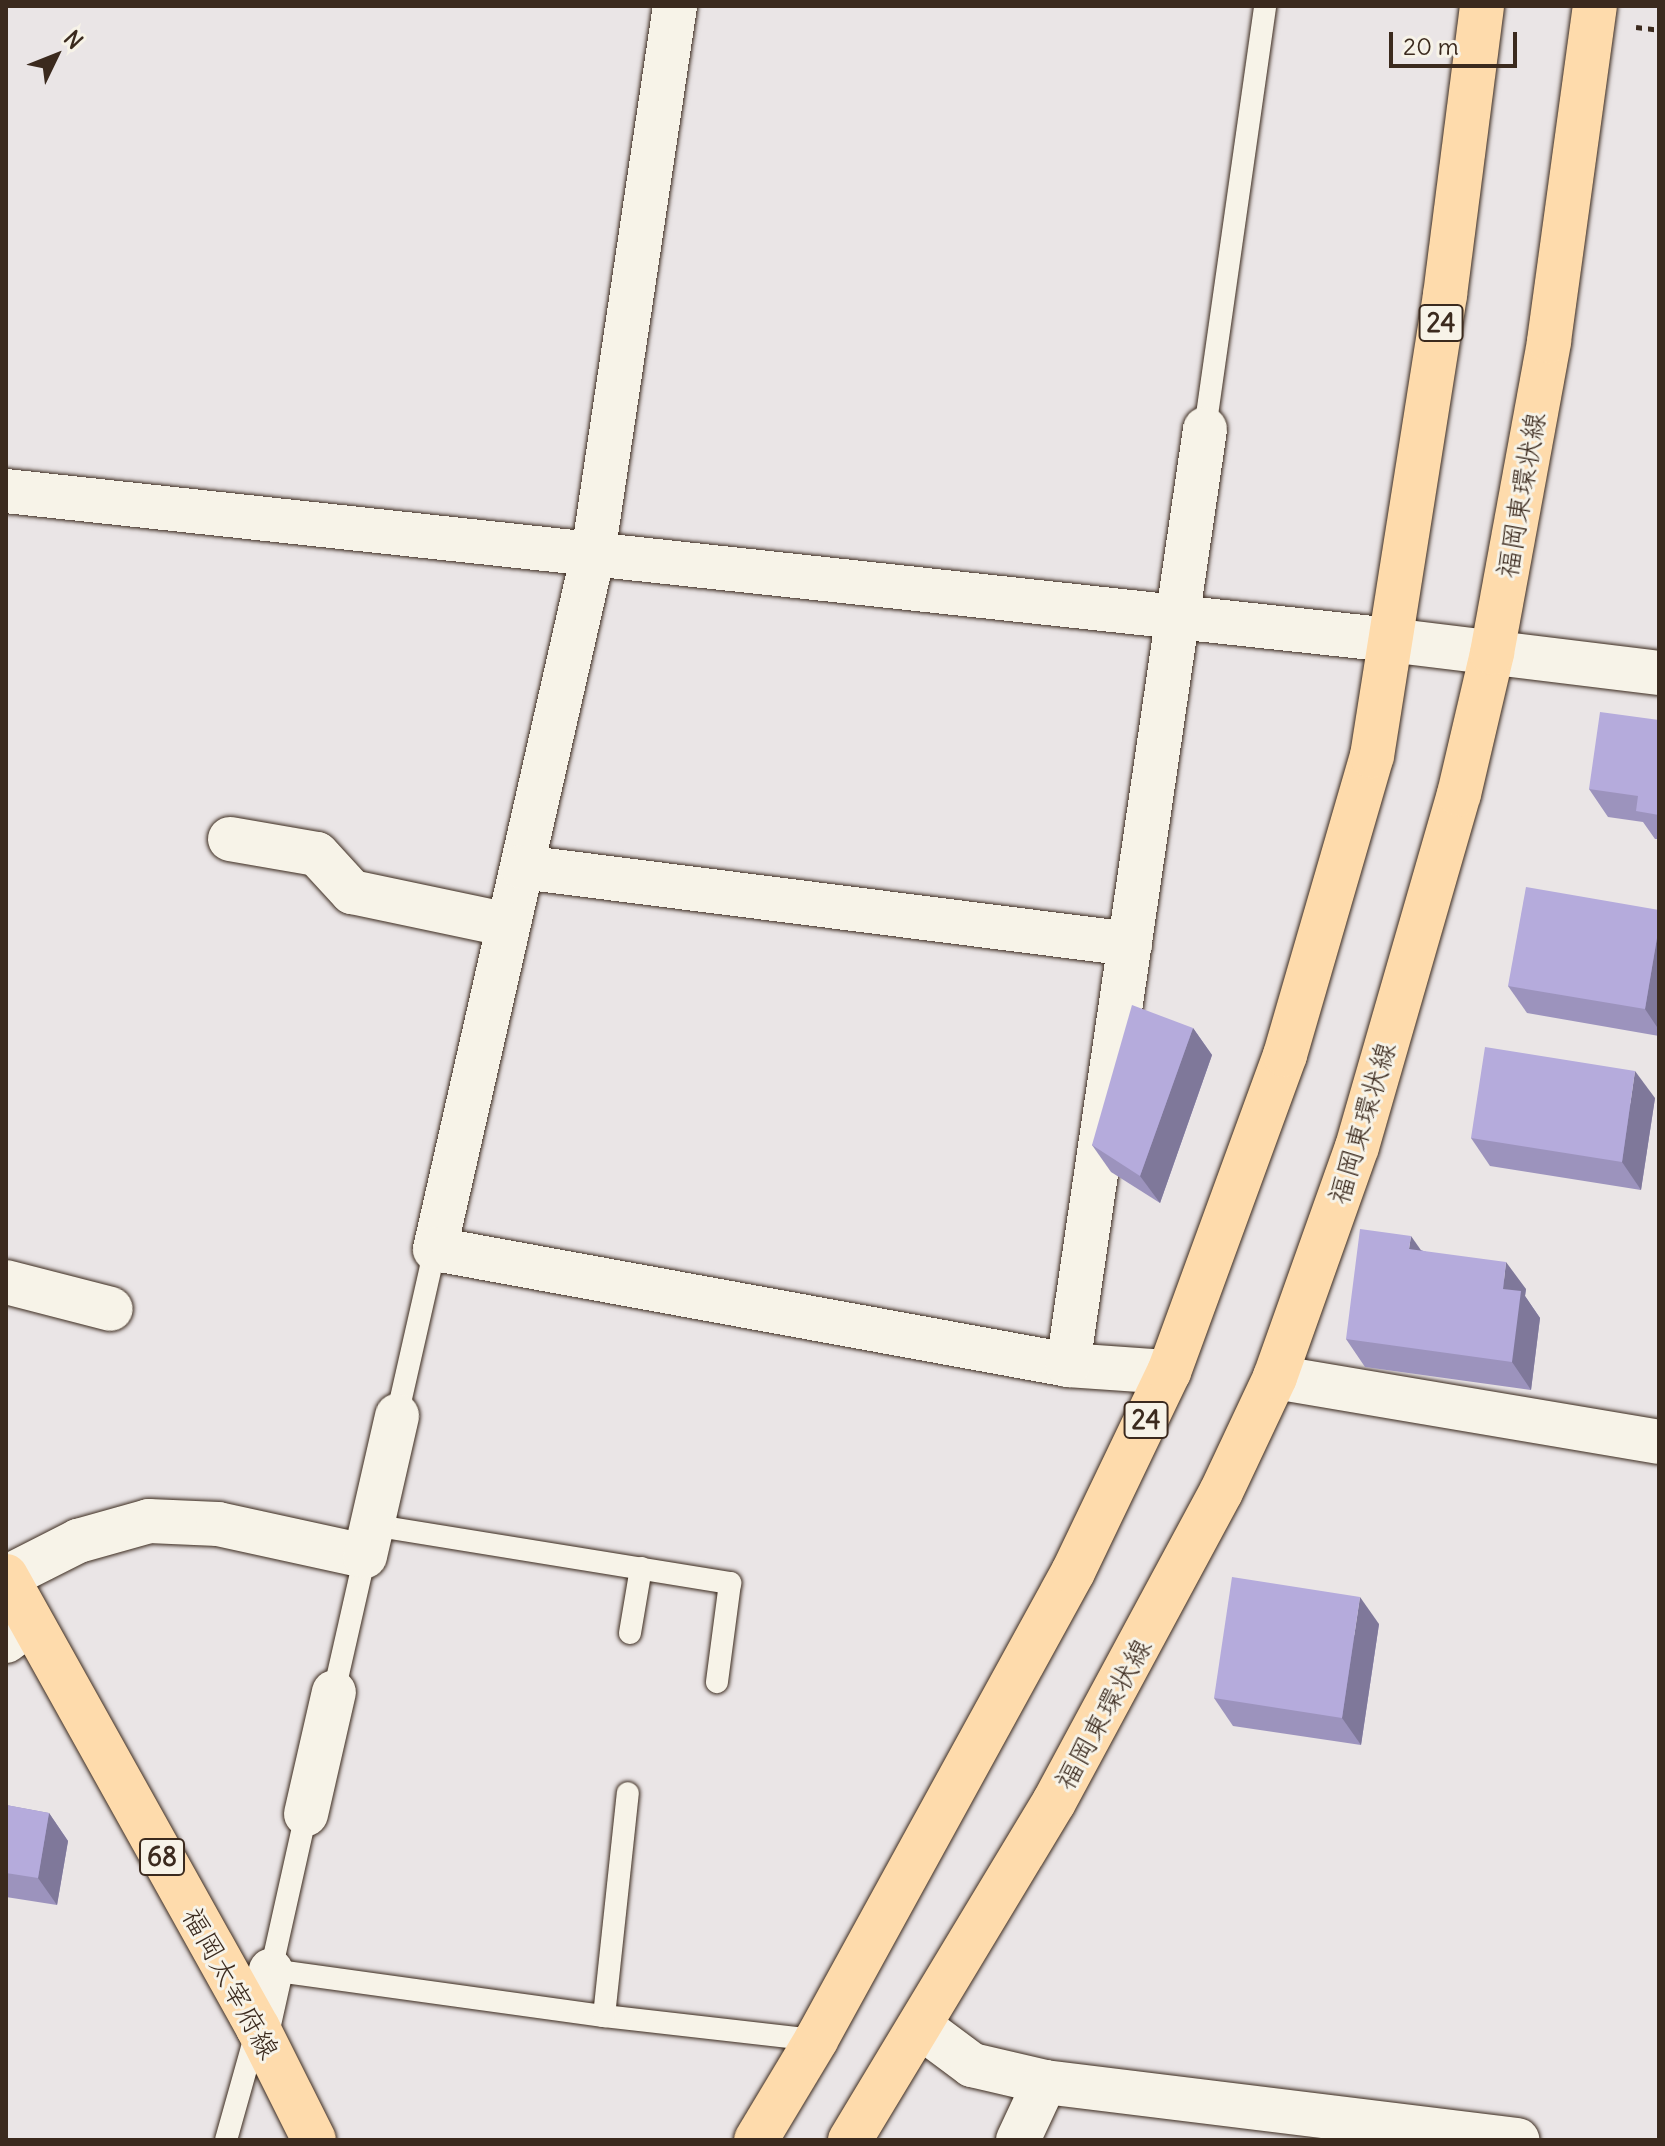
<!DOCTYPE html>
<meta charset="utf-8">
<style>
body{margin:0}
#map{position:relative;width:1665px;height:2146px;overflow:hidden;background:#eae5e6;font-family:Delius,"Klee One",sans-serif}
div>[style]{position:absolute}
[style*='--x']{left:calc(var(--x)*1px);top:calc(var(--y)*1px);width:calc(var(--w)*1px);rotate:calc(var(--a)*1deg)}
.path>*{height:5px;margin-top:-2.5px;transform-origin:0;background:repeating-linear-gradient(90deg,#3b2a1e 0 6px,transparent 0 12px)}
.roads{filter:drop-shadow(0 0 2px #3b2a1e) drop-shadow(0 0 2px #3b2a1e)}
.lane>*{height:22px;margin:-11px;padding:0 11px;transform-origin:11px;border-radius:11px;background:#f7f3e8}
.street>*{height:44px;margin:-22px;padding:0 22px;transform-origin:22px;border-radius:22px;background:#f7f3e8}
.secondary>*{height:44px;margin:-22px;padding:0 22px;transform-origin:22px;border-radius:22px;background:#f7f3e8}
.primary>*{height:44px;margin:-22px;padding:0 22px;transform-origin:22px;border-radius:22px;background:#fedbac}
.wall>*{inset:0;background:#9c93bd}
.shaded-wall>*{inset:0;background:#7f789a}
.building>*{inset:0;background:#b5abdc}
span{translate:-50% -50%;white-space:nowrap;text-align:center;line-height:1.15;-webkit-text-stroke:6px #f7f3e8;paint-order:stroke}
.shield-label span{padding:2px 6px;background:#f7f3e8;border:2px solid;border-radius:6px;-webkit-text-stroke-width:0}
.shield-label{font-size:26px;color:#3b2a1e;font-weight:700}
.street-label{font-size:28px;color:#3b2a1e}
.frame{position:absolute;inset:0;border:8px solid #3b2a1e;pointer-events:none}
.north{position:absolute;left:16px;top:16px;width:80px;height:80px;-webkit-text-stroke:6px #f7f3e8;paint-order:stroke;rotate:47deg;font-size:22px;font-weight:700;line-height:32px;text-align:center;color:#3b2a1e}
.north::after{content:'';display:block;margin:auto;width:28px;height:36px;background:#3b2a1e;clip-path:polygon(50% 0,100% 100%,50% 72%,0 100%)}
.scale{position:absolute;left:1389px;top:32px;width:128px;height:36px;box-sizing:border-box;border:4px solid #3b2a1e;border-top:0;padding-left:10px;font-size:24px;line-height:28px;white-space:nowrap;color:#3b2a1e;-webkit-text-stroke:6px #f7f3e8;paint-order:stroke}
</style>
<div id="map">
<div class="path">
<div style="--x:1636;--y:27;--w:23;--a:7"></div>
</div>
<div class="roads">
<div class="lane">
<div style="--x:1205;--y:429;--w:427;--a:-81.9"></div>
<div style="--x:397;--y:1416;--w:171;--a:-77.2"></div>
<div style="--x:372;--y:1525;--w:363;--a:9.2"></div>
<div style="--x:730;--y:1583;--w:100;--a:97.5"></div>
<div style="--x:630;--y:1633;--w:66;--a:-80.4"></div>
<div style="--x:334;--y:1692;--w:139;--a:-77.2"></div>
<div style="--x:306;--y:1814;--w:160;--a:102.6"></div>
<div style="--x:271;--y:1970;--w:336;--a:7.9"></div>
<div style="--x:604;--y:2016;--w:213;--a:6.5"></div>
<div style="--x:604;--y:2016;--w:224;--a:-83.9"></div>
<div style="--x:226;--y:2140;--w:114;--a:-74.3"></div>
</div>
<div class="street">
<div style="--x:675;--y:6;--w:554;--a:98.51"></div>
<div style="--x:593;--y:554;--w:713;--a:102.81"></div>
<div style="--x:435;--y:1249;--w:644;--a:10.38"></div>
<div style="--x:1068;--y:1365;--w:101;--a:4"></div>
<div style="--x:6;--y:491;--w:1392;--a:6.14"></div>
<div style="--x:230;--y:839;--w:88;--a:9.8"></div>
<div style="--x:317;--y:854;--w:52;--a:47.4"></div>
<div style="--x:352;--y:892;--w:159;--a:11.9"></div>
<div style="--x:522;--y:867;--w:613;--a:7.22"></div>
<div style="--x:6;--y:1282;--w:108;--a:14.4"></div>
<div style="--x:1068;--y:1365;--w:946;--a:-81.67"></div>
<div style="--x:1275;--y:1377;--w:389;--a:9.6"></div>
<div style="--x:7;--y:1577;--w:80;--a:-26.9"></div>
<div style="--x:78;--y:1541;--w:74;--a:-15.7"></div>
<div style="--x:149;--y:1521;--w:69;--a:2.5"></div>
<div style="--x:218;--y:1524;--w:150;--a:12.3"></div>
<div style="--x:365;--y:1556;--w:144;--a:-77.1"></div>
<div style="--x:306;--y:1814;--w:125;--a:-77.1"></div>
<div style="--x:921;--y:2027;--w:64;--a:36.7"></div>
<div style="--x:972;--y:2065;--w:75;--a:13.1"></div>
<div style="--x:1045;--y:2082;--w:476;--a:7"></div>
<div style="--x:258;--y:2028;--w:59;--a:-77.4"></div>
<div style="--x:1018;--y:2140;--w:64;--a:-65"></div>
</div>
<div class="secondary">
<div style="--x:1390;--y:640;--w:271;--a:7"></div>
<div style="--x:6;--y:1641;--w:31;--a:-37"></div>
</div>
<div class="primary">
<div style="--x:6;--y:1576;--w:518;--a:60.86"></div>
<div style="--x:258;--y:2028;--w:125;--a:63.4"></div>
<div style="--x:756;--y:2140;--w:117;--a:-59"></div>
<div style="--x:816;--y:2040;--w:534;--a:-61.23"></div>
<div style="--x:1073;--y:1572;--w:222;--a:-64.4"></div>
<div style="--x:1169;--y:1372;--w:338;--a:-69.9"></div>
<div style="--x:1285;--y:1055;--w:311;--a:-73.8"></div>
<div style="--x:1372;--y:756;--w:467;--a:-81"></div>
<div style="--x:1445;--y:295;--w:291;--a:-82.7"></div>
<div style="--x:850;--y:2140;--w:395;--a:-58.9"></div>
<div style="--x:1054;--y:1802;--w:352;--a:-61.7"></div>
<div style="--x:1221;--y:1492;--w:127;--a:-64.8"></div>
<div style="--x:1275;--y:1377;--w:244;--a:-70.4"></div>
<div style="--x:1357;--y:1147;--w:367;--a:-73.9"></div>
<div style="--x:1459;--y:794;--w:145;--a:-76.8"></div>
<div style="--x:1492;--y:653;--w:317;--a:-79.6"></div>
<div style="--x:1549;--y:341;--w:338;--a:-82.2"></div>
</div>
</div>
<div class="wall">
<div style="clip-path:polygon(1659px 720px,1659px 839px,1655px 839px,1643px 822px,1608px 817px,1589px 789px)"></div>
<div style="clip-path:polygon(1659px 910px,1659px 1036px,1527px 1013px,1508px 986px)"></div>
<div style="clip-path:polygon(1193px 1028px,1212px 1055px,1160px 1203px,1111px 1172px,1092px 1145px)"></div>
<div style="clip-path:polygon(1655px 1098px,1641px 1190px,1490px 1166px,1471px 1138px)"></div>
<div style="clip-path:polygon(1421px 1250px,1526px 1289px,1525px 1296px,1540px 1318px,1531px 1390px,1365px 1367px,1346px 1339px)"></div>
<div style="clip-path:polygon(1379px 1624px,1361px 1745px,1233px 1726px,1214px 1698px)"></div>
<div style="clip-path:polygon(6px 1805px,49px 1813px,68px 1841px,57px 1905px,6px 1897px)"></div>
</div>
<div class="shaded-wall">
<div style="clip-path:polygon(1659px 926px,1659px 1030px,1645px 1009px)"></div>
<div style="clip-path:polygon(1193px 1028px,1212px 1055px,1160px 1203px,1140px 1176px)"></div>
<div style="clip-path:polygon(1635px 1071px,1655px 1098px,1641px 1190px,1622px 1162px)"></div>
<div style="clip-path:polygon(1411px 1236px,1430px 1263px,1409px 1249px)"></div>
<div style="clip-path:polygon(1506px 1262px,1526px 1289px,1525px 1296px,1540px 1318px,1531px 1390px,1512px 1362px,1503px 1289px)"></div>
<div style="clip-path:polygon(1360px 1597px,1379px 1624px,1361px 1745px,1342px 1718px)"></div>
<div style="clip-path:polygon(49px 1813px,68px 1841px,57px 1905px,38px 1878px)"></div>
</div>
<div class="building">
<div style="clip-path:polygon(1600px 712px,1659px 720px,1659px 815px,1636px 811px,1638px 796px,1589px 789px)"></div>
<div style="clip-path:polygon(1526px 887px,1659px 910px,1659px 926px,1645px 1009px,1508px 986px)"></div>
<div style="clip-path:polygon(1132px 1005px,1193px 1028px,1140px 1176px,1092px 1145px)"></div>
<div style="clip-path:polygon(1485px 1047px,1635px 1071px,1622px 1162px,1471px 1138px)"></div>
<div style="clip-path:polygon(1360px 1229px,1411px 1236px,1409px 1249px,1506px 1262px,1503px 1289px,1521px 1291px,1512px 1362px,1346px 1339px)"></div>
<div style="clip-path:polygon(1232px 1577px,1360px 1597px,1342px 1718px,1214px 1698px)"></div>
<div style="clip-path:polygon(6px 1805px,49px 1813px,38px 1878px,6px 1873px)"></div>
</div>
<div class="shield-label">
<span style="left:1441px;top:323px">24</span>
<span style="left:1146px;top:1420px">24</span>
<span style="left:162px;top:1857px">68</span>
</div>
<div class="street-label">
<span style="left:1521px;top:495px;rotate:-80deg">福岡東環状線</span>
<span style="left:1362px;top:1123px;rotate:-73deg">福岡東環状線</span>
<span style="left:1103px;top:1714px;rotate:-61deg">福岡東環状線</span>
<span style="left:231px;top:1983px;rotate:61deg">福岡太宰府線</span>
</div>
<div class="frame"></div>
<div class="north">N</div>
<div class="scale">20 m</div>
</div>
